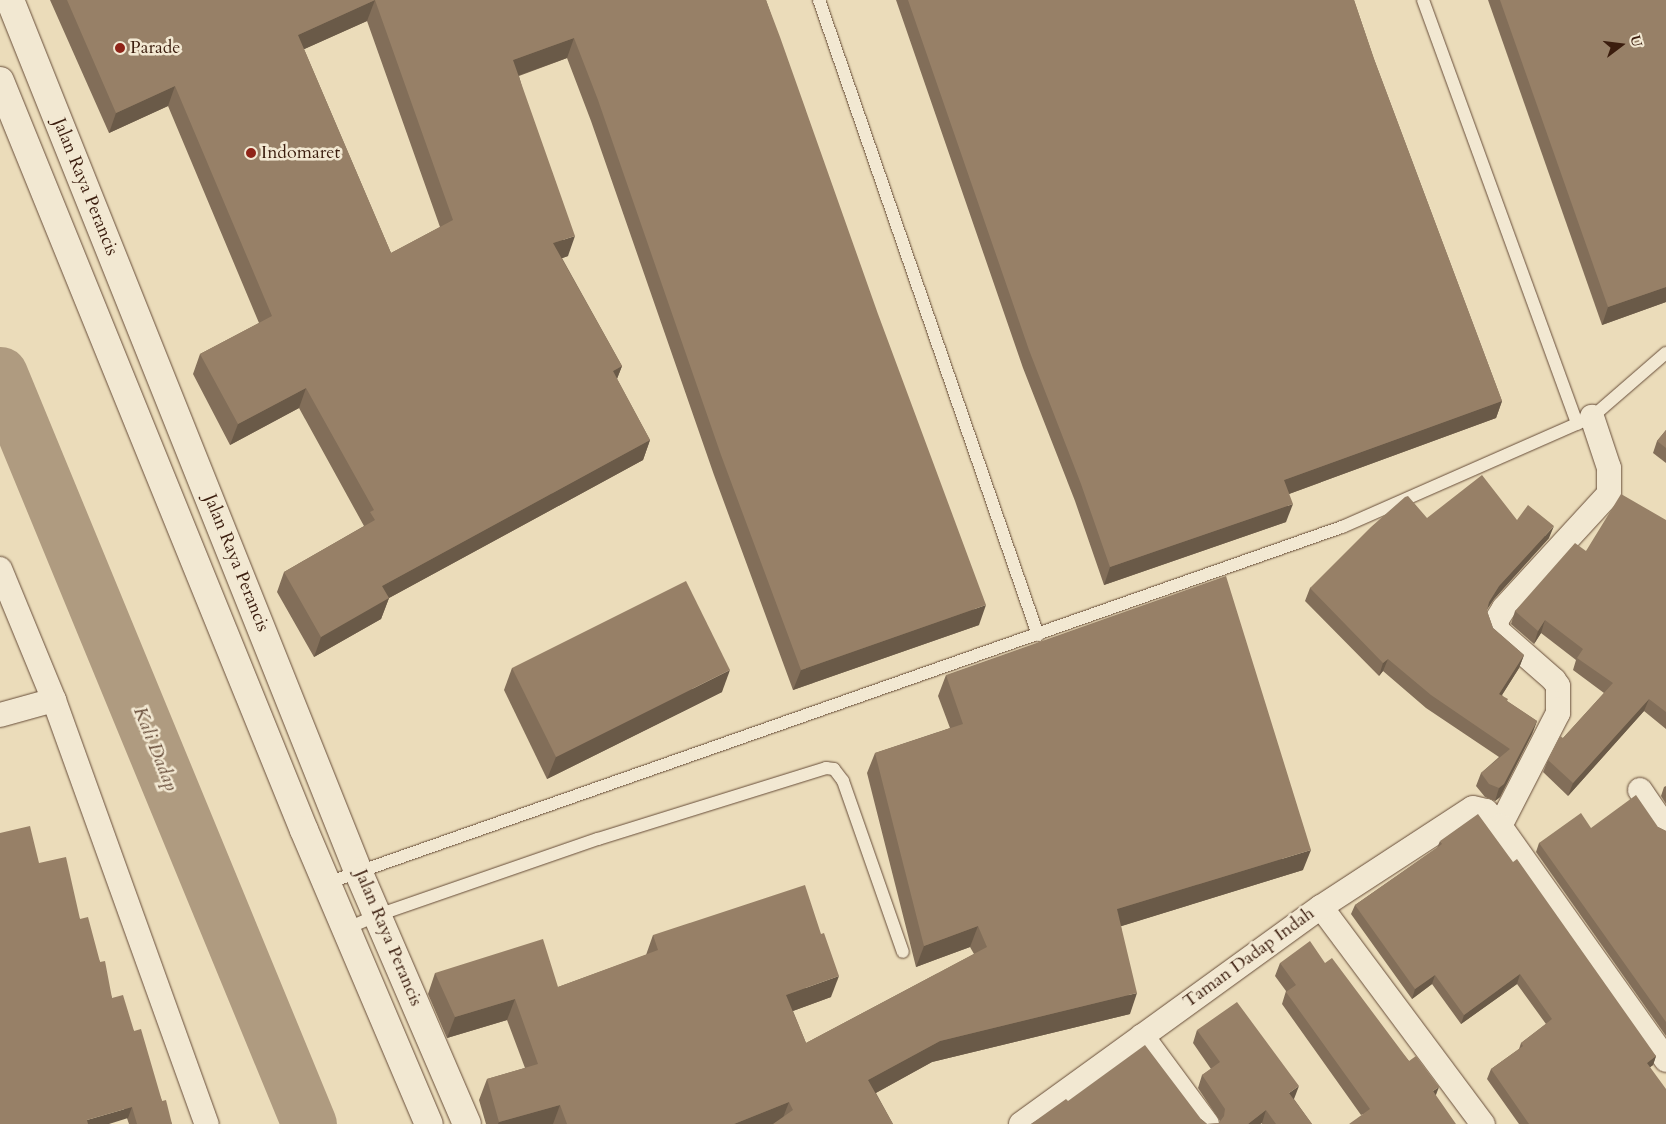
<!DOCTYPE html>
<style>
body{margin:0}
#map{position:relative;width:1666px;height:1124px;overflow:hidden;background:#ebdcba;font-family:Cardo,serif}
div>[style]{position:absolute}
[style*='--x']{left:calc(var(--x)*1px);top:calc(var(--y)*1px);width:calc(var(--w)*1px);rotate:calc(var(--a)*1deg)}
.river>*{height:55px;margin:-27.5px;padding:0 27.5px;transform-origin:27.5px;border-radius:27.5px;background:#af9b80}
.roads{filter:drop-shadow(0 0 1px #674d39) drop-shadow(0 0 1px #674d39)}
.service>*{height:12px;margin:-6px;padding:0 6px;transform-origin:6px;border-radius:6px;background:#f2e8d2}
.minor>*{height:24px;margin:-12px;padding:0 12px;transform-origin:12px;border-radius:12px;background:#f2e8d2}
.tertiary>*{height:28px;margin:-14px;padding:0 14px;transform-origin:14px;border-radius:14px;background:#f2e8d2}
.wall>*{inset:0;background:#826e59}
.shaded-wall>*{inset:0;background:#6a5a48}
.building>*{inset:0;background:#978067}
.dots>*{width:14px;height:14px;translate:-50% -50%;box-sizing:border-box;border:2px solid #f2e8d2;border-radius:50%}
span{translate:-50% -50%;white-space:nowrap;text-align:center;line-height:1.15;-webkit-text-stroke:5px #f2e8d2;paint-order:stroke}
.poi-label{font-size:18px;color:#3b1d0e}
.left{translate:0 -50%;text-align:left}
.street-label{font-size:18px;color:#3b1d0e}
.water-label{font-size:19px;color:#644936;font-style:italic}
.north{position:absolute;left:1596px;top:20px;width:50px;height:50px;-webkit-text-stroke:4px #f2e8d2;paint-order:stroke;rotate:75deg;font-size:14px;font-weight:700;line-height:20px;text-align:center;color:#3b1d0e}
.north::after{content:'';display:block;margin:auto;width:18px;height:22px;background:#3b1d0e;clip-path:polygon(50% 0,100% 100%,50% 72%,0 100%)}
</style>
<div id="map">
<div class="river">
<div style="--x:0;--y:374;--w:811;--a:67.61"></div>
</div>
<div class="roads">
<div class="service">
<div style="--x:819;--y:0;--w:672;--a:70.97"></div>
<div style="--x:1423;--y:0;--w:451;--a:70"></div>
<div style="--x:327;--y:883;--w:1076;--a:-19.33"></div>
<div style="--x:1342;--y:527;--w:273;--a:-23.7"></div>
<div style="--x:1592;--y:417;--w:98;--a:-40.9"></div>
<div style="--x:346;--y:929;--w:35;--a:-24"></div>
<div style="--x:378;--y:915;--w:233;--a:-19.1"></div>
<div style="--x:598;--y:839;--w:239;--a:-17.3"></div>
<div style="--x:826;--y:768;--w:8;--a:7"></div>
<div style="--x:834;--y:769;--w:15;--a:53"></div>
<div style="--x:843;--y:781;--w:181;--a:70.7"></div>
</div>
<div class="minor">
<div style="--x:0;--y:569;--w:142;--a:67.6"></div>
<div style="--x:54;--y:700;--w:451;--a:70.2"></div>
<div style="--x:0;--y:715;--w:56;--a:-15.5"></div>
<div style="--x:1640;--y:790;--w:46;--a:55.6"></div>
<div style="--x:1500;--y:826;--w:127;--a:-62.8"></div>
<div style="--x:1558;--y:713;--w:27;--a:-90"></div>
<div style="--x:1558;--y:686;--w:7;--a:-124"></div>
<div style="--x:1554;--y:680;--w:74;--a:-138.8"></div>
<div style="--x:1498;--y:631;--w:10;--a:-101"></div>
<div style="--x:1496;--y:621;--w:15;--a:-58"></div>
<div style="--x:1504;--y:608;--w:155;--a:-47.4"></div>
<div style="--x:1609;--y:494;--w:26;--a:-90"></div>
<div style="--x:1609;--y:468;--w:54;--a:-108.4"></div>
<div style="--x:1321;--y:907;--w:271;--a:53.3"></div>
<div style="--x:1142;--y:1036;--w:109;--a:53.5"></div>
<div style="--x:1021;--y:1124;--w:370;--a:-35.9"></div>
<div style="--x:1321;--y:907;--w:181;--a:-33.1"></div>
<div style="--x:1473;--y:808;--w:13;--a:13"></div>
<div style="--x:1486;--y:811;--w:21;--a:47"></div>
<div style="--x:1500;--y:826;--w:287;--a:54.6"></div>
</div>
<div class="tertiary">
<div style="--x:10;--y:0;--w:938;--a:68.22"></div>
<div style="--x:358;--y:871;--w:275;--a:66.7"></div>
<div style="--x:0;--y:81;--w:808;--a:67.91"></div>
<div style="--x:304;--y:830;--w:319;--a:67"></div>
</div>
</div>
<div class="wall">
<div style="clip-path:polygon(evenodd,50px 0,766px 0,979px 625px,793px 690px,714px 475px,591px 121px,567px 58px,519px 76px,568px 256px,562px 258px,622px 366px,617px 379px,650px 440px,643px 460px,389px 598px,381px 619px,314px 657px,277px 592px,284px 572px,364px 526px,299px 408px,230px 445px,193px 374px,200px 354px,259px 323px,168px 106px,109px 133px,50px 0,367px 21px,440px 227px,391px 253px,304px 49px,367px 21px)"></div>
<div style="clip-path:polygon(896px 0,1354px 0,1374px 59px,1502px 401px,1496px 418px,1289px 494px,1286px 522px,1104px 585px,1075px 501px,1023px 368px)"></div>
<div style="clip-path:polygon(1488px 0,1666px 0,1666px 302px,1602px 325px)"></div>
<div style="clip-path:polygon(1666px 430px,1666px 463px,1653px 453px,1657px 441px)"></div>
<div style="clip-path:polygon(1427px 518px,1517px 520px,1549px 538px,1494px 599px,1487px 609px,1487px 611px,1493px 628px,1524px 655px,1519px 668px,1502px 695px,1507px 701px,1537px 721px,1532px 734px,1500px 797px,1495px 801px,1485px 797px,1476px 786px,1481px 773px,1499px 757px,1426px 708px,1383px 671px,1379px 676px,1305px 601px,1310px 588px)"></div>
<div style="clip-path:polygon(1666px 520px,1666px 729px,1644px 711px,1568px 796px,1543px 772px,1548px 760px,1563px 738px,1604px 693px,1573px 670px,1576px 660px,1541px 633px,1534px 644px,1511px 624px,1515px 611px,1586px 551px)"></div>
<div style="clip-path:polygon(512px 668px,722px 692px,547px 779px,504px 690px)"></div>
<div style="clip-path:polygon(946px 675px,1303px 870px,1121px 926px,1130px 1014px,932px 1062px,876px 1093px,893px 1124px,486px 1124px,479px 1100px,487px 1079px,525px 1068px,507px 1020px,447px 1038px,428px 994px,435px 973px,558px 987px,646px 955px,653px 935px,831px 997px,793px 1011px,806px 1043px,974px 954px,970px 947px,916px 967px,867px 773px,875px 753px,950px 728px,938px 696px)"></div>
<div style="clip-path:polygon(1666px 786px,1666px 804px,1661px 796px,1664px 787px)"></div>
<div style="clip-path:polygon(1658px 827px,1666px 831px,1666px 1036px,1536px 852px,1539px 843px,1591px 828px)"></div>
<div style="clip-path:polygon(1440px 841px,1656px 1056px,1653px 1065px,1650px 1067px,1666px 1124px,1519px 1124px,1487px 1079px,1491px 1069px,1519px 1049px,1521px 1043px,1546px 1024px,1517px 984px,1461px 1024px,1432px 984px,1412px 999px,1351px 914px,1355px 905px,1437px 848px)"></div>
<div style="clip-path:polygon(39px 863px,80px 919px,100px 962px,112px 998px,134px 1031px,162px 1101px,172px 1124px,129px 1124px)"></div>
<div style="clip-path:polygon(1280px 963px,1325px 963px,1409px 1061px,1439px 1087px,1361px 1115px,1282px 1004px,1286px 991px,1275px 976px)"></div>
<div style="clip-path:polygon(1197px 1030px,1294px 1099px,1312px 1124px,1262px 1124px,1262px 1123px,1260px 1124px,1031px 1124px,1068px 1101px,1201px 1119px,1207px 1124px,1219px 1123px,1220px 1121px,1198px 1088px,1202px 1075px,1211px 1069px,1193px 1043px)"></div>
</div>
<div class="shaded-wall">
<div style="clip-path:polygon(375px 0,367px 21px,291px 55px,298px 35px)"></div>
<div style="clip-path:polygon(574px 38px,567px 58px,506px 80px,513px 60px)"></div>
<div style="clip-path:polygon(175px 86px,168px 106px,109px 133px,116px 113px)"></div>
<div style="clip-path:polygon(575px 236px,568px 256px,546px 264px,553px 243px)"></div>
<div style="clip-path:polygon(1666px 287px,1666px 302px,1602px 325px,1608px 307px)"></div>
<div style="clip-path:polygon(622px 366px,614px 386px,613px 371px)"></div>
<div style="clip-path:polygon(306px 388px,299px 408px,230px 445px,238px 424px)"></div>
<div style="clip-path:polygon(1502px 401px,1496px 418px,1278px 498px,1284px 480px)"></div>
<div style="clip-path:polygon(650px 440px,643px 460px,389px 598px,381px 619px,314px 657px,321px 637px,382px 586px)"></div>
<div style="clip-path:polygon(1293px 504px,1286px 522px,1104px 585px,1110px 567px)"></div>
<div style="clip-path:polygon(1554px 526px,1549px 538px,1494px 599px,1484px 614px,1489px 602px,1499px 586px)"></div>
<div style="clip-path:polygon(986px 605px,979px 625px,793px 690px,801px 670px)"></div>
<div style="clip-path:polygon(1545px 620px,1541px 633px,1534px 644px,1538px 631px)"></div>
<div style="clip-path:polygon(1524px 655px,1519px 668px,1495px 706px,1499px 694px)"></div>
<div style="clip-path:polygon(1388px 659px,1383px 671px,1379px 676px,1383px 663px)"></div>
<div style="clip-path:polygon(730px 670px,722px 692px,547px 779px,556px 757px)"></div>
<div style="clip-path:polygon(1649px 699px,1644px 711px,1568px 796px,1573px 783px)"></div>
<div style="clip-path:polygon(1537px 721px,1532px 734px,1500px 797px,1495px 801px,1499px 788px)"></div>
<div style="clip-path:polygon(1311px 850px,1303px 870px,1109px 930px,1117px 909px)"></div>
<div style="clip-path:polygon(978px 926px,970px 947px,916px 967px,924px 946px)"></div>
<div style="clip-path:polygon(1520px 974px,1517px 984px,1461px 1024px,1464px 1015px)"></div>
<div style="clip-path:polygon(1435px 975px,1432px 984px,1412px 999px,1415px 989px)"></div>
<div style="clip-path:polygon(839px 976px,831px 997px,779px 1016px,786px 995px)"></div>
<div style="clip-path:polygon(1137px 993px,1130px 1014px,932px 1062px,861px 1101px,868px 1080px,940px 1041px)"></div>
<div style="clip-path:polygon(515px 999px,507px 1020px,447px 1038px,455px 1017px)"></div>
<div style="clip-path:polygon(1656px 1056px,1653px 1065px,1644px 1072px,1647px 1063px)"></div>
<div style="clip-path:polygon(1299px 1086px,1294px 1099px,1285px 1106px,1289px 1093px)"></div>
<div style="clip-path:polygon(1439px 1087px,1434px 1100px,1433px 1091px)"></div>
<div style="clip-path:polygon(789px 1102px,781px 1123px,778px 1124px,734px 1124px)"></div>
<div style="clip-path:polygon(560px 1105px,553px 1124px,498px 1124px,499px 1122px)"></div>
<div style="clip-path:polygon(132px 1107px,128px 1118px,109px 1124px,85px 1124px,87px 1120px)"></div>
<div style="clip-path:polygon(1266px 1110px,1262px 1123px,1260px 1124px,1248px 1124px)"></div>
</div>
<div class="building">
<div style="clip-path:polygon(evenodd,67px 0,766px 0,780px 37px,878px 314px,986px 605px,801px 670px,721px 455px,598px 100px,574px 38px,513px 60px,575px 236px,553px 243px,622px 366px,613px 371px,650px 440px,382px 586px,389px 598px,321px 637px,284px 572px,375px 520px,370px 512px,374px 510px,306px 388px,238px 424px,200px 354px,272px 316px,175px 86px,116px 113px,67px 0,375px 0,453px 220px,391px 253px,298px 35px,375px 0)"></div>
<div style="clip-path:polygon(908px 0,1354px 0,1374px 59px,1502px 401px,1284px 480px,1293px 504px,1110px 567px,1081px 484px,1029px 350px)"></div>
<div style="clip-path:polygon(1500px 0,1666px 0,1666px 287px,1608px 307px)"></div>
<div style="clip-path:polygon(1666px 430px,1666px 448px,1657px 441px)"></div>
<div style="clip-path:polygon(1482px 475px,1517px 520px,1528px 505px,1554px 526px,1499px 586px,1489px 602px,1487px 611px,1493px 628px,1524px 655px,1499px 694px,1508px 699px,1507px 701px,1537px 721px,1504px 784px,1499px 788px,1489px 784px,1481px 773px,1510px 749px,1431px 695px,1388px 659px,1383px 663px,1310px 588px,1371px 527px,1405px 497px,1408px 496px,1427px 518px)"></div>
<div style="clip-path:polygon(1621px 494px,1666px 520px,1666px 712px,1649px 699px,1573px 783px,1548px 760px,1560px 736px,1563px 738px,1613px 683px,1577px 658px,1583px 649px,1545px 620px,1538px 631px,1515px 611px,1575px 543px,1586px 551px)"></div>
<div style="clip-path:polygon(1226px 576px,1311px 850px,1117px 909px,1137px 993px,940px 1041px,868px 1080px,893px 1124px,773px 1124px,793px 1110px,789px 1102px,734px 1124px,567px 1124px,560px 1105px,499px 1122px,487px 1079px,538px 1064px,515px 999px,455px 1017px,435px 973px,543px 939px,558px 987px,658px 950px,653px 935px,805px 885px,821px 934px,824px 933px,839px 976px,786px 995px,806px 1043px,987px 947px,978px 926px,924px 946px,875px 753px,963px 724px,946px 675px)"></div>
<div style="clip-path:polygon(686px 581px,730px 670px,556px 757px,512px 668px)"></div>
<div style="clip-path:polygon(1636px 795px,1658px 827px,1666px 831px,1666px 1022px,1539px 843px,1581px 813px,1591px 828px)"></div>
<div style="clip-path:polygon(1478px 814px,1513px 862px,1517px 859px,1656px 1056px,1647px 1063px,1666px 1089px,1666px 1124px,1529px 1124px,1491px 1069px,1523px 1046px,1521px 1043px,1552px 1019px,1520px 974px,1464px 1015px,1435px 975px,1415px 989px,1355px 905px,1442px 844px,1440px 841px)"></div>
<div style="clip-path:polygon(30px 826px,39px 863px,66px 857px,80px 919px,88px 917px,100px 962px,105px 961px,112px 998px,123px 995px,134px 1031px,141px 1029px,162px 1101px,166px 1100px,172px 1124px,137px 1124px,132px 1107px,87px 1120px,88px 1124px,0 1124px,0 833px)"></div>
<div style="clip-path:polygon(1310px 941px,1325px 963px,1332px 958px,1409px 1061px,1416px 1056px,1439px 1087px,1433px 1091px,1456px 1124px,1349px 1124px,1370px 1109px,1286px 992px,1296px 985px,1280px 963px)"></div>
<div style="clip-path:polygon(1237px 1002px,1299px 1086px,1289px 1093px,1312px 1124px,1276px 1124px,1266px 1110px,1248px 1124px,1031px 1124px,1066px 1099px,1068px 1101px,1145px 1045px,1201px 1119px,1207px 1124px,1219px 1123px,1224px 1116px,1225px 1109px,1202px 1075px,1220px 1062px,1197px 1030px)"></div>
</div>
<div class="dots">
<div style="left:120px;top:48px;background:#8f2418"></div>
<div style="left:251px;top:153px;background:#8f2418"></div>
</div>
<div class="poi-label">
<span class="left" style="left:130px;top:48px">Parade</span>
<span class="left" style="left:261px;top:153px">Indomaret</span>
</div>
<div class="street-label">
<span style="left:85px;top:187px;rotate:68deg">Jalan Raya Perancis</span>
<span style="left:236px;top:563px;rotate:68deg">Jalan Raya Perancis</span>
<span style="left:388px;top:938px;rotate:67deg">Jalan Raya Perancis</span>
<span style="left:1249px;top:958px;rotate:-36deg">Taman Dadap Indah</span>
</div>
<div class="water-label">
<span style="left:155px;top:749px;rotate:68deg">Kali Dadap</span>
</div>
<div class="north">U</div>
</div>
